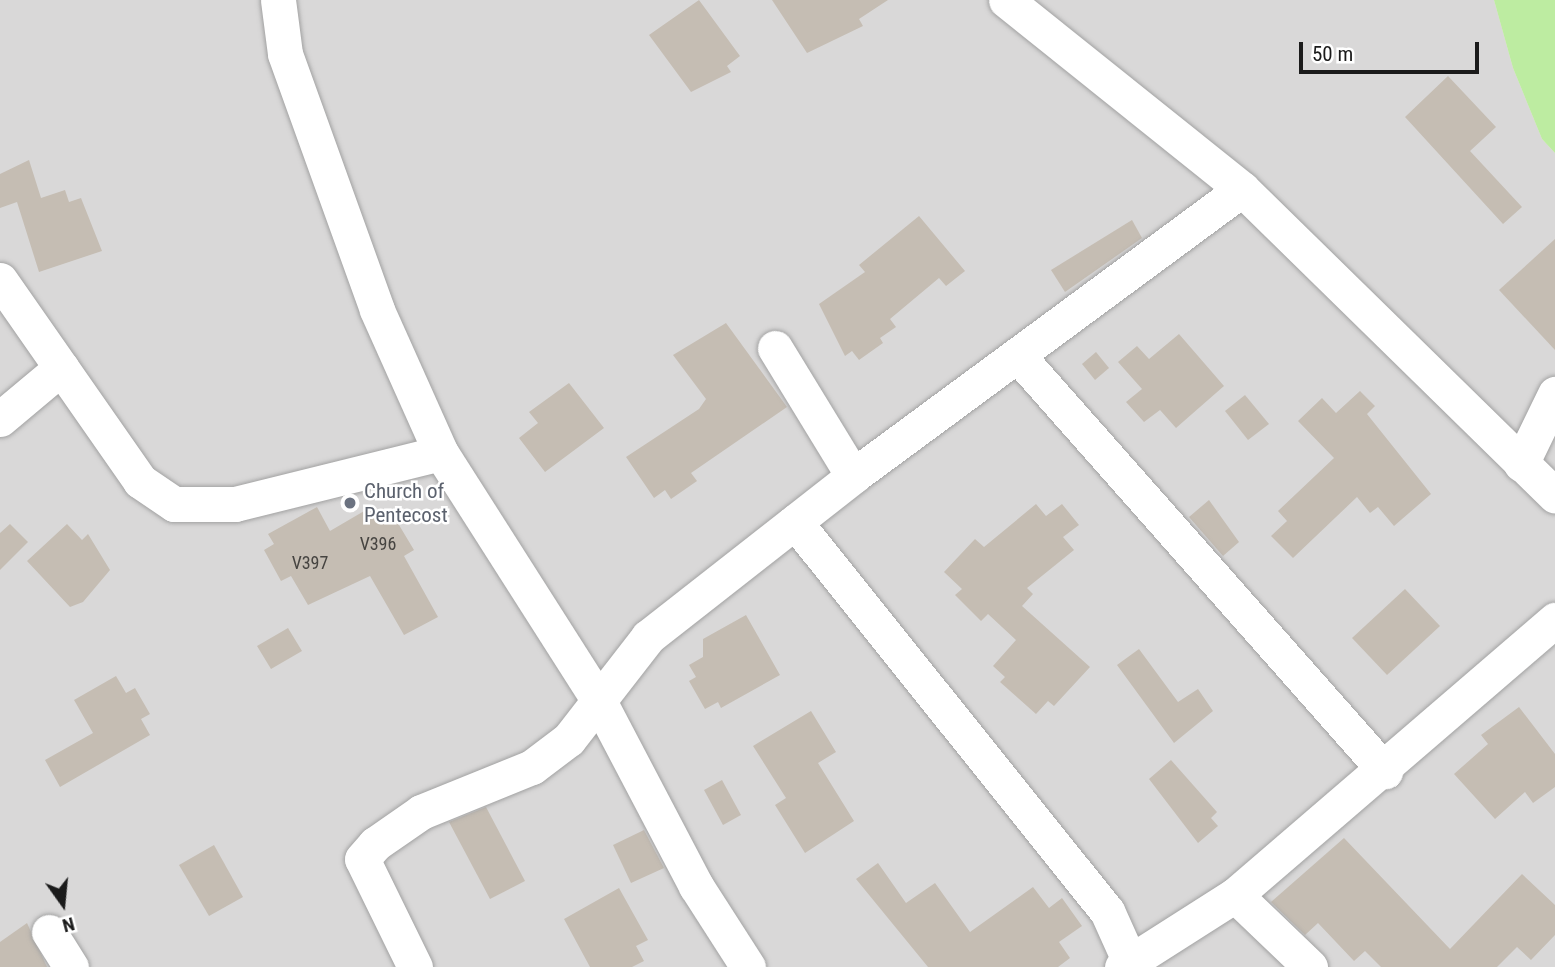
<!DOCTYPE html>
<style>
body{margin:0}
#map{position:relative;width:1555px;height:967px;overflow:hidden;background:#eeeadf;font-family:"Roboto Condensed",sans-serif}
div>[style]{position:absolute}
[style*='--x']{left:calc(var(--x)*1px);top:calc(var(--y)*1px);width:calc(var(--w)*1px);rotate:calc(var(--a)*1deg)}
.residential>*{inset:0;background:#d9d8d8}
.grass>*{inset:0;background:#bdeca1}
.building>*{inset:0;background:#c5bdb3}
.roads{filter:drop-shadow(0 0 2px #a2a2a2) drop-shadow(0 0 2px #a2a2a2)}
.minor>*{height:35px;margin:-17.5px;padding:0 17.5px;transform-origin:17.5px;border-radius:17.5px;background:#fff}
.dots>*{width:19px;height:19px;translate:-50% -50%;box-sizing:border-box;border:4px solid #fff;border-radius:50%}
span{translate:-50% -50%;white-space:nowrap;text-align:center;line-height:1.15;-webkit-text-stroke:5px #fff;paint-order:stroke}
.number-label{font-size:18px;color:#464441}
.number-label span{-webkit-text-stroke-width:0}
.worship-label{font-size:21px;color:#5b616d}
.left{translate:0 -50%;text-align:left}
.north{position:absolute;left:28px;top:869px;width:70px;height:70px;-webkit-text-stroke:5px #fff;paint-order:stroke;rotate:165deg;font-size:19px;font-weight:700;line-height:28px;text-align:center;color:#1b1b1b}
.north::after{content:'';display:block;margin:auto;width:24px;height:32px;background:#1b1b1b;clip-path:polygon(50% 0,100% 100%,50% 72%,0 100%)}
.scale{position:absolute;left:1299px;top:42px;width:180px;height:32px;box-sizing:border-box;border:4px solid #1b1b1b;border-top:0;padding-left:9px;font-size:21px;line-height:24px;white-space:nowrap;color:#1b1b1b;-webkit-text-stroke:5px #fff;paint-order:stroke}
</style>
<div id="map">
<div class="residential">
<div style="clip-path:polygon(0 0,1494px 0,1513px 68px,1542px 139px,1555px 153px,1555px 967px,0 967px)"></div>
</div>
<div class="grass">
<div style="clip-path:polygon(1494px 0,1555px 0,1555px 153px,1542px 139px,1513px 68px)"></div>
</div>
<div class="building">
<div style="clip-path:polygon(699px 0,740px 56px,727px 66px,731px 72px,691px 92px,649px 35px)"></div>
<div style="clip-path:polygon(772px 0,888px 0,859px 19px,863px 26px,807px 53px)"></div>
<div style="clip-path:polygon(1448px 76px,1496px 127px,1470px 151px,1522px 207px,1503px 224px,1405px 117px)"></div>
<div style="clip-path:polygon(29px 160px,41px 198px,65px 190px,69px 202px,81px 198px,102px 251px,39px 272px,17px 202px,0 208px,0 174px)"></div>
<div style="clip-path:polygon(919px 216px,965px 271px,946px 286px,939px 278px,890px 319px,896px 327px,880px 338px,883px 343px,859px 360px,852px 351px,845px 356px,819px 304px,865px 272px,859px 265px)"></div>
<div style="clip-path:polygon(1132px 220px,1142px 238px,1065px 292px,1051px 270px)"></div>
<div style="clip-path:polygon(1555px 239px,1555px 350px,1499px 290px)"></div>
<div style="clip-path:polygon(726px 323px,787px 407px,691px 473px,697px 481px,671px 499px,665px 490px,654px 498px,626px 457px,699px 409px,706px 399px,673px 355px)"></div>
<div style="clip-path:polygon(1179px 334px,1224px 386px,1176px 428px,1160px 410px,1144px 422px,1126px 402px,1142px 389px,1118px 362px,1137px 346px,1149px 359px)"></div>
<div style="clip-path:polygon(1096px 352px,1109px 368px,1095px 380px,1082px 364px)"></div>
<div style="clip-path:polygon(569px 383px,604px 428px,545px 472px,519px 438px,538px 423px,529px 412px)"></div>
<div style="clip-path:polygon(1360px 391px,1375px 406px,1367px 414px,1431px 494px,1394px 526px,1378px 507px,1370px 513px,1357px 497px,1293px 558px,1271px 536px,1287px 521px,1278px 511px,1334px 458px,1298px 421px,1322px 398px,1336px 413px)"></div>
<div style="clip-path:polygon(1245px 395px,1269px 424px,1248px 440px,1225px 411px)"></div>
<div style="clip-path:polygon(1209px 500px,1239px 542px,1223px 556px,1189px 517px)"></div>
<div style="clip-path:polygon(1036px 504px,1046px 516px,1062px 504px,1079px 525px,1063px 537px,1074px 550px,1027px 588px,1033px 594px,1022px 606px,1090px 667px,1054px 706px,1048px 701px,1036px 714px,1000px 682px,1005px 677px,993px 666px,1016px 640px,988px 614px,981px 621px,955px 595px,962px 589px,944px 572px,975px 539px,984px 547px)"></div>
<div style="clip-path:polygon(317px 507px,330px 531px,371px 507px,377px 517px,390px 510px,414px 550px,404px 556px,438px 617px,404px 635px,370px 576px,308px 605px,291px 576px,281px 581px,264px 550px,274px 544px,268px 534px)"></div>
<div style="clip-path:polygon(10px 524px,28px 542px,0 570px,0 533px)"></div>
<div style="clip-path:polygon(67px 524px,82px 540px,88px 534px,110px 570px,83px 602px,70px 607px,27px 561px)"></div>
<div style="clip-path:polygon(1405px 589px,1440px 626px,1387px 675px,1352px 638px)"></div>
<div style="clip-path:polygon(746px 615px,780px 675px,721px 708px,718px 702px,705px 709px,689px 681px,696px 677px,689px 665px,703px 657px,703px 639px)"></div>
<div style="clip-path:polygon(288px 628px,302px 651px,271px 669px,257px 646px)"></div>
<div style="clip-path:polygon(1139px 649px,1178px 702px,1198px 689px,1213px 711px,1174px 743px,1117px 665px)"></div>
<div style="clip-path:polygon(116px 676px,126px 693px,135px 688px,150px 714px,141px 719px,150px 735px,60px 787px,45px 760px,93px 733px,74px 700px)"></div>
<div style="clip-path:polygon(1519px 707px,1555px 754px,1555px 787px,1533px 803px,1525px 792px,1495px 819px,1454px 774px,1488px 744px,1481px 735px)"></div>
<div style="clip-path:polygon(811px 711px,836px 752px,818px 763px,854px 821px,805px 853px,775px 805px,786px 798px,753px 746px)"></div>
<div style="clip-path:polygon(1171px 760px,1217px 812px,1211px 818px,1218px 826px,1198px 843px,1149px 779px)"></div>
<div style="clip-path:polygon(722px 780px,741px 815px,723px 825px,704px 790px)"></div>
<div style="clip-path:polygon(486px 807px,525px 881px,490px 899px,449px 822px)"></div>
<div style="clip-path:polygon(644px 830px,664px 868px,631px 883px,613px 845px)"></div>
<div style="clip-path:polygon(1344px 838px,1450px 949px,1522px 874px,1555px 905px,1555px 935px,1531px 960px,1517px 947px,1497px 967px,1381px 967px,1365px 951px,1354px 961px,1318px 923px,1305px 935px,1271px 902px)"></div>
<div style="clip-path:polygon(214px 845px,243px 897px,209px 916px,179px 865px)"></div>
<div style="clip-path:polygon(878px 863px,906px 903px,935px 883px,970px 932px,1033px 887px,1049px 908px,1062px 898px,1082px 926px,1059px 942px,1070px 958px,1058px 967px,928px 967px,856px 879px)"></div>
<div style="clip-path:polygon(619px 888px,648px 940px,636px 946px,644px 961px,632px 967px,590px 967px,564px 919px)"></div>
<div style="clip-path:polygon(27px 923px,47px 967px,0 967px,0 942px)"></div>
</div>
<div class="roads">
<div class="minor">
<div style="--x:278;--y:0;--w:54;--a:82.6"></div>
<div style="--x:285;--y:54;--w:272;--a:70.2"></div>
<div style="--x:377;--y:310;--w:157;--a:65.9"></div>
<div style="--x:441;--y:453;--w:296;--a:57.5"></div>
<div style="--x:600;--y:703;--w:207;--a:62.3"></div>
<div style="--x:696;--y:886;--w:96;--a:57.3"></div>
<div style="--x:1006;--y:0;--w:302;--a:38.7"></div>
<div style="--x:1242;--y:189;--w:438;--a:44.4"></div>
<div style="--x:0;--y:280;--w:245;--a:55.1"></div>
<div style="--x:140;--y:481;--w:41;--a:34.1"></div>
<div style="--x:174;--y:504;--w:61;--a:0"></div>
<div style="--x:235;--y:504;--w:212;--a:-13.9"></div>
<div style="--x:775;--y:348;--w:150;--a:58.6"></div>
<div style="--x:1019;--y:357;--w:553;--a:48.52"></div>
<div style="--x:0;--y:419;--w:80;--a:-39.9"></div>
<div style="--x:1521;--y:464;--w:78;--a:-64.1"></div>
<div style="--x:795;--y:522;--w:499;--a:51.3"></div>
<div style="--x:1107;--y:911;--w:54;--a:65.8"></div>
<div style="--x:1235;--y:895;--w:104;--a:43.8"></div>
<div style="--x:49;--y:932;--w:41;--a:57.8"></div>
<div style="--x:415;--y:967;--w:120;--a:-116.1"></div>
<div style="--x:362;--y:859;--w:20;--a:-49"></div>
<div style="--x:375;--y:844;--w:56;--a:-34.8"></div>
<div style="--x:421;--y:812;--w:120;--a:-22.1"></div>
<div style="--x:532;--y:767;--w:46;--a:-37.1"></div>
<div style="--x:569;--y:739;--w:129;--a:-52.2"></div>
<div style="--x:648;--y:637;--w:261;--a:-38.1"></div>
<div style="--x:853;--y:476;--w:483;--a:-36.4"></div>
<div style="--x:1122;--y:967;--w:134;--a:-32.5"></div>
<div style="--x:1235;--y:895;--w:422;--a:-40.7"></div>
</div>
</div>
<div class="dots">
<div style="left:350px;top:503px;background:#6b7280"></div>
</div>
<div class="number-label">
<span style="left:378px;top:544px">V396</span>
<span style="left:310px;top:563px">V397</span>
</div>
<div class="worship-label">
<span class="left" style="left:364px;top:503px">Church of<br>Pentecost</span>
</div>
<div class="north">N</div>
<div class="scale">50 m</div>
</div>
